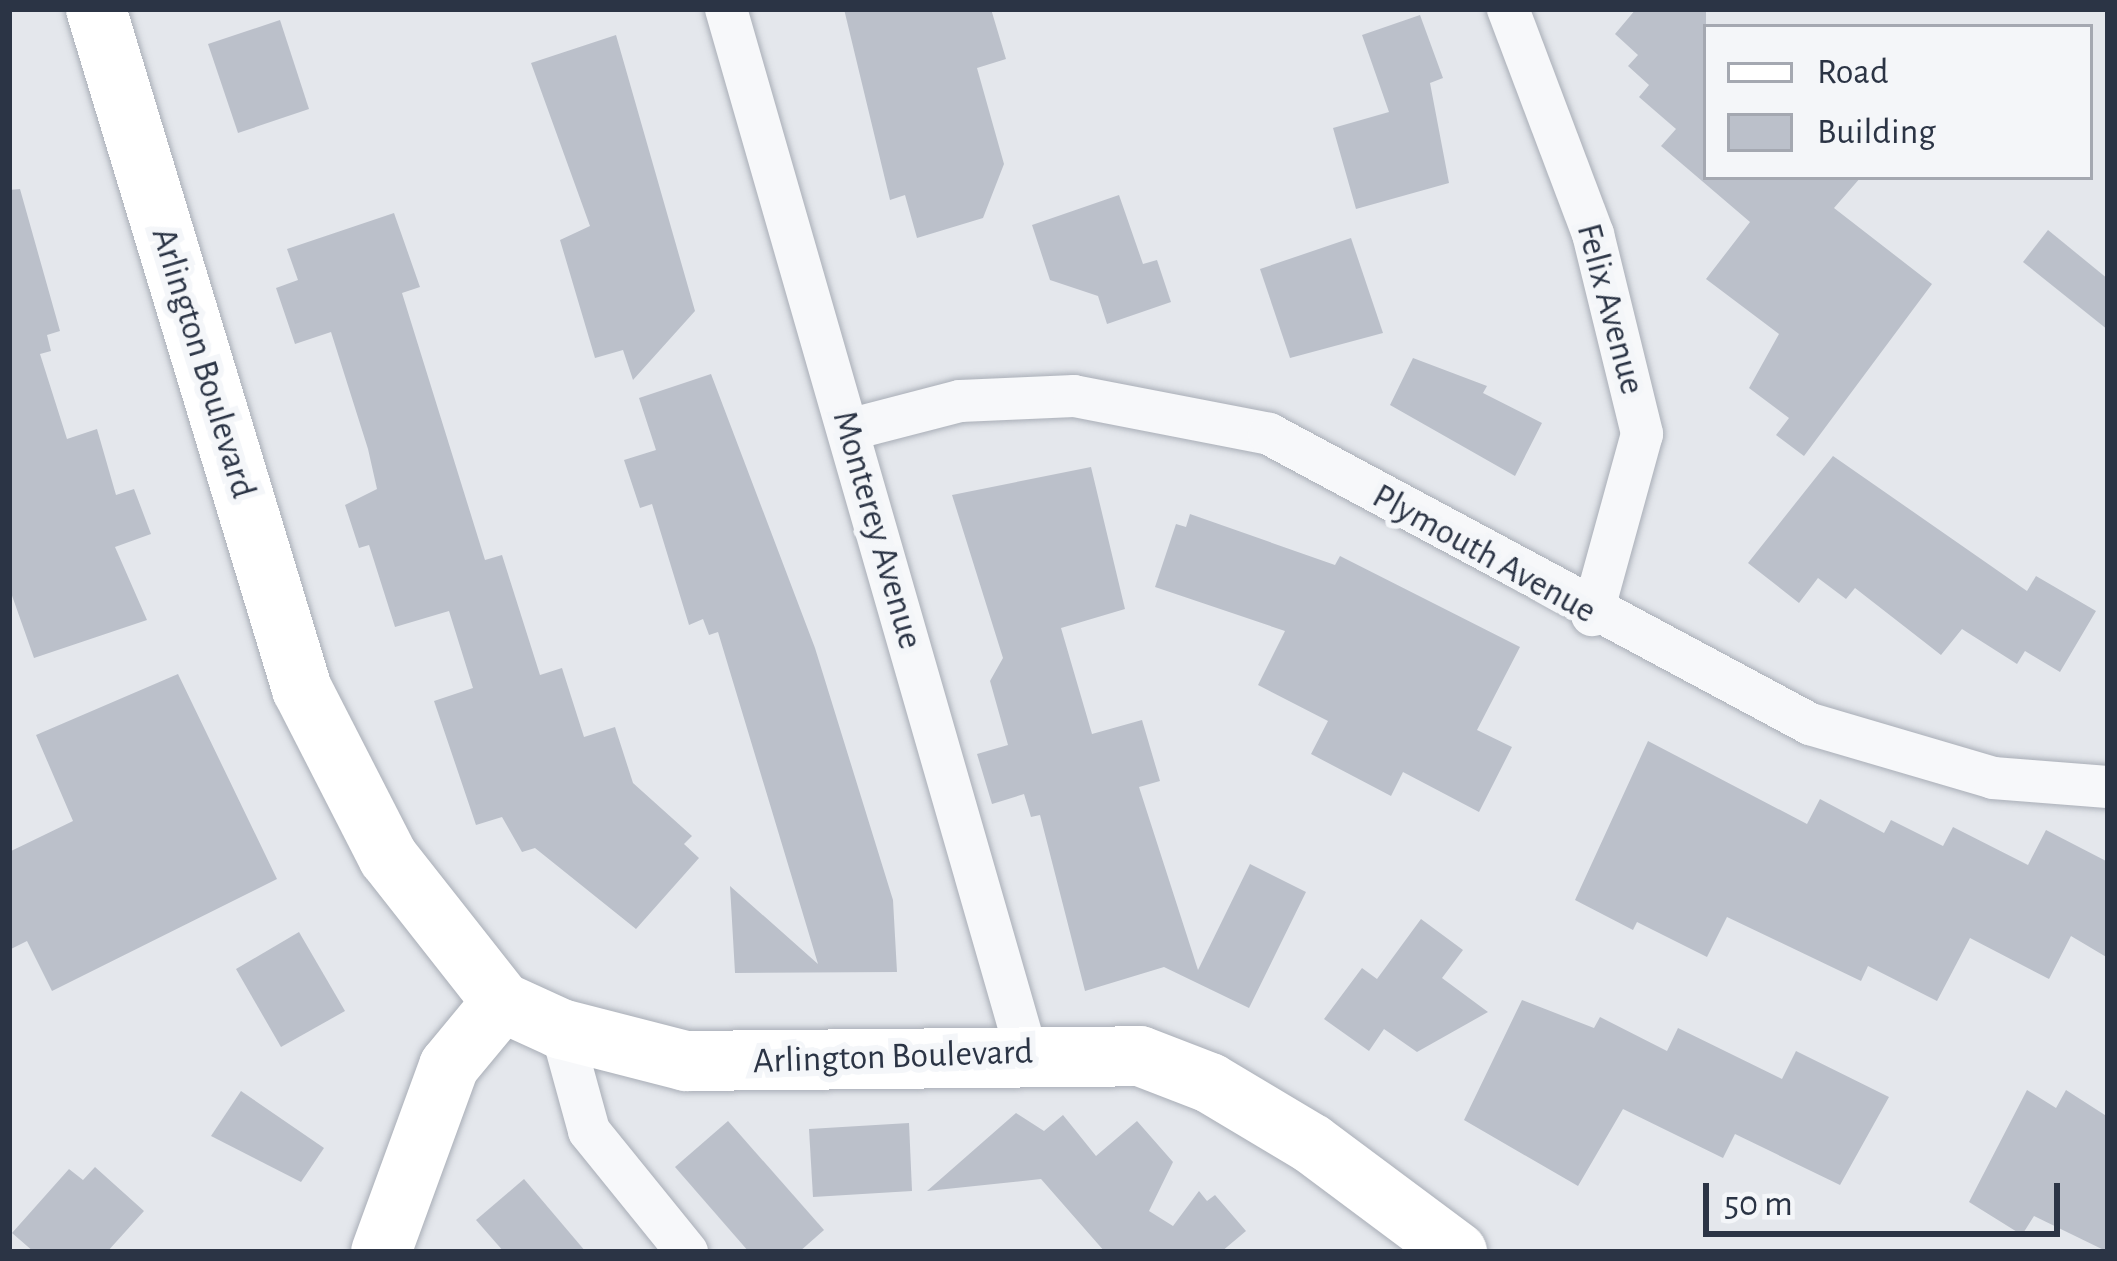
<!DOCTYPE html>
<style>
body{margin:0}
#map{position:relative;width:2117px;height:1261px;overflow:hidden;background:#e4e7ec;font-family:"Alegreya Sans",sans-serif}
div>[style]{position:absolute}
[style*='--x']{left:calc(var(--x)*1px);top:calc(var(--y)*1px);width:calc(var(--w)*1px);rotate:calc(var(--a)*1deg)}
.building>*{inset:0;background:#bbc0ca}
.roads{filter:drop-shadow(0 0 3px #a9aeb7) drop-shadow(0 0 3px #a9aeb7)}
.street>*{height:42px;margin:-21px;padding:0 21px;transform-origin:21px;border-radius:21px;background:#f7f8fa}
.secondary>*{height:60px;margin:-30px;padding:0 30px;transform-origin:30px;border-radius:30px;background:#fff}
span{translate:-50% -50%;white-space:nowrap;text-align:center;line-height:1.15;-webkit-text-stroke:12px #f4f6f9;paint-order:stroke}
.street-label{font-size:36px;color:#2b3445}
.frame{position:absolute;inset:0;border:12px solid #2b3445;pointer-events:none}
.legend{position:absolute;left:1703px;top:24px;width:390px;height:156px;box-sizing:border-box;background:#f4f6f9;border:3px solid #a4a8b1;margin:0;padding:15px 21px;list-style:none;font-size:36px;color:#2b3445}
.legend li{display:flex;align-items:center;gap:24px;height:60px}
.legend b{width:60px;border:3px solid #a4a8b1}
.scale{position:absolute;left:1703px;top:1183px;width:357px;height:54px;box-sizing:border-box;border:6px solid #2b3445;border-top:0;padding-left:15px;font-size:36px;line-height:42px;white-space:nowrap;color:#2b3445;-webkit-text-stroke:9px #f4f6f9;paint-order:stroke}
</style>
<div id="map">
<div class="building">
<div style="clip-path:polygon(844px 9px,991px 9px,1006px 59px,977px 68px,1004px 164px,983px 218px,917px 238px,905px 195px,890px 200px)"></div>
<div style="clip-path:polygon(1636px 9px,1706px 9px,1706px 177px,1861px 177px,1834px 208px,1932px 284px,1804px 456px,1776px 435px,1789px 418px,1749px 388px,1779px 334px,1706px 279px,1750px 222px,1661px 146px,1676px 129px,1639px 97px,1649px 85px,1628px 66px,1638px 55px,1615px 34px)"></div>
<div style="clip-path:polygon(1420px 15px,1443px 78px,1430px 83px,1449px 183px,1356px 209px,1333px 128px,1389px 112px,1362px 35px)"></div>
<div style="clip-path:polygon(280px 20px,309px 109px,238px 133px,208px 44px)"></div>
<div style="clip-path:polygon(616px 35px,695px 311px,633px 380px,623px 350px,595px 358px,560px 240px,590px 226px,531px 63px)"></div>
<div style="clip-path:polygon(20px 189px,60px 331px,47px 335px,51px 351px,40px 354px,67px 439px,97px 429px,116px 495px,134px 489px,151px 534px,115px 547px,147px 620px,34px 658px,9px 587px,9px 190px)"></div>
<div style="clip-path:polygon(1119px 195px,1143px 264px,1157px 260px,1171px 302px,1107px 324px,1098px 296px,1050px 280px,1032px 225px)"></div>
<div style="clip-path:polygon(394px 213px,420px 287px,402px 293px,485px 560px,502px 555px,540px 675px,562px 668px,584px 737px,615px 727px,633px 783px,692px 836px,684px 844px,699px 858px,636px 929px,535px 848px,522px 852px,502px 817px,476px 825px,434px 701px,473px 688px,449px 611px,395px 627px,369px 545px,359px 548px,345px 505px,377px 489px,368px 449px,331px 332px,295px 344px,276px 288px,298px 280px,287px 249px)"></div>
<div style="clip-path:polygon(2048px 230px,2108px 279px,2108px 330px,2023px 262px)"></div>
<div style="clip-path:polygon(1351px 238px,1383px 333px,1290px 358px,1260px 269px)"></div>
<div style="clip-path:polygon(1413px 358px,1487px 386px,1483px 393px,1542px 423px,1515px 476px,1390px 405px)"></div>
<div style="clip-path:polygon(711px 374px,815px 648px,893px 900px,897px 972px,735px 973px,730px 886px,818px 964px,718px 632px,709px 635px,703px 619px,689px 625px,652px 504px,640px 508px,624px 460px,656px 450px,639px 398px)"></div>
<div style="clip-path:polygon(1833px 456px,2027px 591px,2036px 576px,2096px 611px,2060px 672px,2025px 651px,2017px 664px,1962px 629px,1941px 655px,1855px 588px,1846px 599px,1818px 578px,1799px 603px,1748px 563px)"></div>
<div style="clip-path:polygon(1091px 467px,1125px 609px,1061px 628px,1092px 734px,1142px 720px,1160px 781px,1139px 787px,1198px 970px,1250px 864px,1306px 892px,1249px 1008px,1164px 967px,1085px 991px,1040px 815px,1031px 817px,1024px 794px,992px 804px,977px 754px,1008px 745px,990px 681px,1003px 658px,952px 495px)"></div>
<div style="clip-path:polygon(1190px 514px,1335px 565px,1340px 556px,1520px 647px,1477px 730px,1512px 747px,1479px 812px,1403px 772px,1391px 796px,1311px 754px,1328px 721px,1258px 685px,1285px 631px,1155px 587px,1176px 524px,1186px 527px)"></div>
<div style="clip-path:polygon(178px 674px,277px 879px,52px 991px,27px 941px,9px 950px,9px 852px,73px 821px,36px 735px)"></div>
<div style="clip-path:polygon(1648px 741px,1807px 824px,1820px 799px,1884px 833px,1891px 820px,1943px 846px,1953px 827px,2028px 865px,2046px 830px,2108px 862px,2108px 958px,2071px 936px,2049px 979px,1970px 938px,1937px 1001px,1868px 966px,1861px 981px,1727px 917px,1707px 957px,1637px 922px,1633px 930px,1575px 900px)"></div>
<div style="clip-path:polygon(1421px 919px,1463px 950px,1442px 978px,1488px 1012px,1417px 1052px,1384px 1029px,1369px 1051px,1324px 1019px,1362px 968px,1377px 979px)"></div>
<div style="clip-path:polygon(299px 932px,345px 1011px,281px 1047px,236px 969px)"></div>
<div style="clip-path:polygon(1522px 1000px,1594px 1028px,1600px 1017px,1667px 1051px,1678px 1028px,1782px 1079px,1796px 1051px,1889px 1097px,1840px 1185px,1735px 1134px,1723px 1158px,1623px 1109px,1578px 1186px,1464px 1120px)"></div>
<div style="clip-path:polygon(2027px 1090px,2056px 1108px,2066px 1090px,2108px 1117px,2108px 1252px,2034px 1216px,2022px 1235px,1969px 1202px)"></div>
<div style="clip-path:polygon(241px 1091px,324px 1148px,301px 1182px,211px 1136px)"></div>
<div style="clip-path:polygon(1016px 1113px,1044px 1131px,1063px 1115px,1096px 1156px,1137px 1121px,1173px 1162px,1149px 1211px,1173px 1226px,1199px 1191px,1207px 1201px,1215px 1195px,1246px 1231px,1221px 1252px,1105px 1252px,1041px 1179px,927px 1191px)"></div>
<div style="clip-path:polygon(728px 1121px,824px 1230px,799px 1252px,749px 1252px,675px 1167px)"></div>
<div style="clip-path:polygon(909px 1123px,912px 1191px,813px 1197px,809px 1129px)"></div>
<div style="clip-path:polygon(95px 1167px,144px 1211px,107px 1252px,34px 1252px,12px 1233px,69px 1169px,83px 1180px)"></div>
<div style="clip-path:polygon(524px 1179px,586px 1252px,504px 1252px,476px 1220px)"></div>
</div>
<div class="roads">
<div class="street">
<div style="--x:726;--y:9;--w:1084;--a:73.94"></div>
<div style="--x:1508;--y:9;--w:241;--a:69.3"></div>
<div style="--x:1593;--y:234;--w:206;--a:76.2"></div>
<div style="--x:1642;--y:434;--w:188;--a:105.4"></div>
<div style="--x:848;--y:430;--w:116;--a:-14.5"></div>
<div style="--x:960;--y:401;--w:114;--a:-2.5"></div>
<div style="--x:1074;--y:396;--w:199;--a:11"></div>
<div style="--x:1269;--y:434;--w:614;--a:28.19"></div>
<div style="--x:1810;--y:724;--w:191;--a:16.4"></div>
<div style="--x:1993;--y:778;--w:115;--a:4.5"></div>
<div style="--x:561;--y:1029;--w:106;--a:74.6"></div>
<div style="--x:589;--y:1131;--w:156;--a:51"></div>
</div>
<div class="secondary">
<div style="--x:96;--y:9;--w:711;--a:73.15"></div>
<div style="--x:302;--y:689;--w:189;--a:62.9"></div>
<div style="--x:388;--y:857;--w:184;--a:51.8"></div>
<div style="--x:502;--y:1002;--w:65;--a:24.6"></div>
<div style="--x:561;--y:1029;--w:129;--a:14.4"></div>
<div style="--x:686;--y:1061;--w:454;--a:-0.6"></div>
<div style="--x:1140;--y:1056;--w:75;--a:21.1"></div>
<div style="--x:1210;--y:1083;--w:119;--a:30.9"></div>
<div style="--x:1312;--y:1144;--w:181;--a:36.7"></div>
<div style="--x:381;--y:1252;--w:198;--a:-69.9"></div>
<div style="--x:449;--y:1066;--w:83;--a:-50.4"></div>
</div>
</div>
<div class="street-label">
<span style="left:1610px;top:309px;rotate:75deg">Felix Avenue</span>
<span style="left:203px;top:363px;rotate:73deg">Arlington Boulevard</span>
<span style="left:877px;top:530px;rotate:74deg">Monterey Avenue</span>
<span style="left:1484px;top:554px;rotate:29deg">Plymouth Avenue</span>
<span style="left:893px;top:1057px;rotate:-2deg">Arlington Boulevard</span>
</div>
<div class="frame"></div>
<ul class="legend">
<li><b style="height:15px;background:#fff"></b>Road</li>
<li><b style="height:33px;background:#bbc0ca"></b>Building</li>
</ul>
<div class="scale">50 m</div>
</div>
